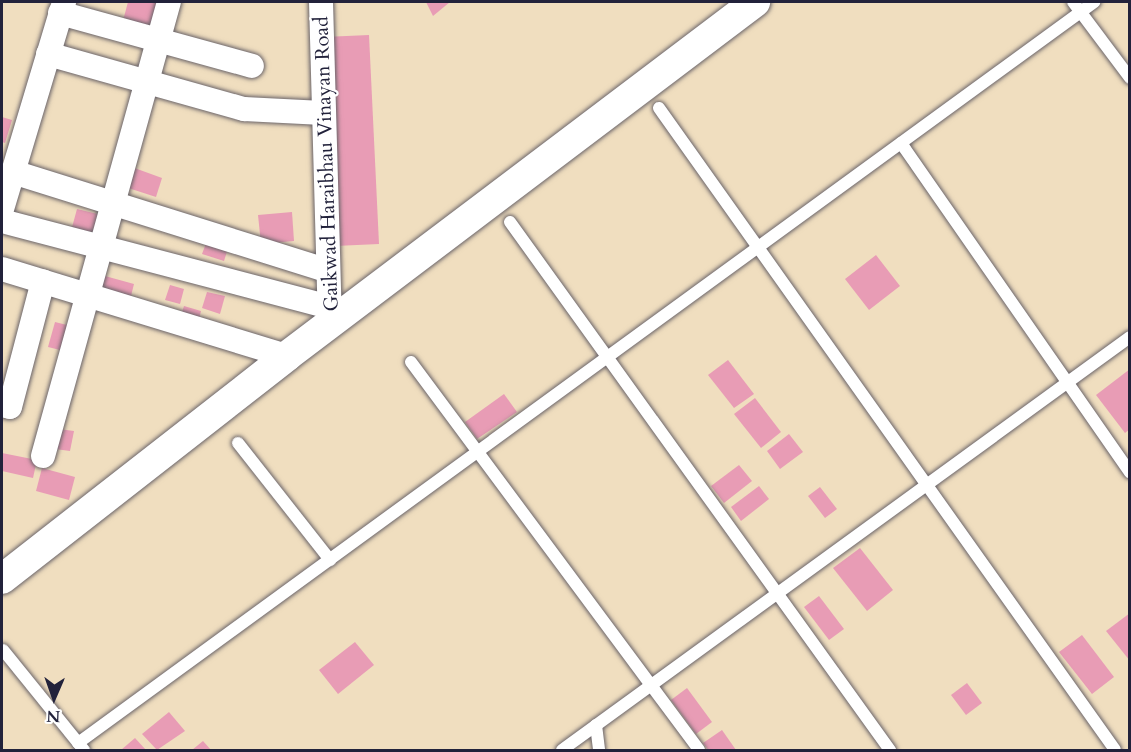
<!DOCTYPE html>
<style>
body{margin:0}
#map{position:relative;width:1131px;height:752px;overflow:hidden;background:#f0debf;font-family:Cardo,serif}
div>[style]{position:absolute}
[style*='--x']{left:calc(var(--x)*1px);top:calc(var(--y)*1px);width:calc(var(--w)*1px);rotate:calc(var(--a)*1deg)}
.building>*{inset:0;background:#e89cb5}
.roads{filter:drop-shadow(0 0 2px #6a6469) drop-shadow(0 0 2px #6a6469)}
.service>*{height:12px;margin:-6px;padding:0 6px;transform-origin:6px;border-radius:6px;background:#fff}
.minor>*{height:24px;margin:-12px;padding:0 12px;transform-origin:12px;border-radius:12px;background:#fff}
.tertiary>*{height:30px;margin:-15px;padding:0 15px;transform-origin:15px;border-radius:15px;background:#fff}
span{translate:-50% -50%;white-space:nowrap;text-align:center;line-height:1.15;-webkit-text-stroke:4.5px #fff;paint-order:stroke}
.street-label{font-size:20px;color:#22223b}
.frame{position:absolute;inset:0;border:3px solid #22223b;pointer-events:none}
.north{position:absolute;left:24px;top:668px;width:60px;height:60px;-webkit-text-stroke:4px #fff;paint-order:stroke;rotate:182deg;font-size:16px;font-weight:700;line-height:24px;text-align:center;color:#22223b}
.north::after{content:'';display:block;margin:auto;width:21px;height:27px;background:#22223b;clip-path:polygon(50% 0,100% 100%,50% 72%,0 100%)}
</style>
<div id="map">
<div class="building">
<div style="clip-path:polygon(128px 2px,162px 2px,152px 37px,121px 28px)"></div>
<div style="clip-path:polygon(426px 2px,450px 2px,433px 16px)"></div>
<div style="clip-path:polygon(369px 35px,379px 244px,335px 246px,324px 37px)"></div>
<div style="clip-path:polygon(2px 117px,12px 120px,5px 143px,2px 142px)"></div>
<div style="clip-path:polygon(129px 166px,162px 178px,156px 197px,122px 186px)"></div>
<div style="clip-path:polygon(77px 209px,106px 216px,100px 239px,71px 231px)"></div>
<div style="clip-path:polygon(292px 212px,294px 241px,261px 244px,258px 215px)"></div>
<div style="clip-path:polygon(208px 238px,229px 245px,224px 261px,202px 254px)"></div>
<div style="clip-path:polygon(876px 255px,900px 286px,869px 310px,845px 279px)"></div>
<div style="clip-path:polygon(105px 276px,134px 284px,131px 296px,101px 288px)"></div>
<div style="clip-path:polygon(170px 285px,184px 289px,180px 304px,165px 300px)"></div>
<div style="clip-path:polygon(207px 292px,225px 296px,220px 314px,202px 308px)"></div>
<div style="clip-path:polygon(184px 306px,201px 311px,198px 323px,180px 318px)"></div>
<div style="clip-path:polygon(55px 322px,71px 326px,64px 351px,48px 347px)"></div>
<div style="clip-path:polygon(728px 360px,754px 394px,734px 408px,708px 375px)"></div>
<div style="clip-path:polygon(1130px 369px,1130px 429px,1125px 433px,1096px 395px)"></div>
<div style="clip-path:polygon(504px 394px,517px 412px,477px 439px,465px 422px)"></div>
<div style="clip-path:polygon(755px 398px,781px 432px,761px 448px,734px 414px)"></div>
<div style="clip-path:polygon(59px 429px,74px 431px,70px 451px,55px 449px)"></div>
<div style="clip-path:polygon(789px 434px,803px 452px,780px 469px,767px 451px)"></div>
<div style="clip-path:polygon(2px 453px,37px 460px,33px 478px,2px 471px)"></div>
<div style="clip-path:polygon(739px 465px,752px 481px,724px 503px,711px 486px)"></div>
<div style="clip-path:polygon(42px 468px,75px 477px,69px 500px,36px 491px)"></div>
<div style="clip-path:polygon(759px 486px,769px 499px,741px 521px,731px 507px)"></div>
<div style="clip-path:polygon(820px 487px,837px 509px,825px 518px,808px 496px)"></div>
<div style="clip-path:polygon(860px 548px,893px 590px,867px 611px,833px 568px)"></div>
<div style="clip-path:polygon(819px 596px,844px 629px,829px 640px,804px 607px)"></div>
<div style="clip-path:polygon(1130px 613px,1130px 661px,1106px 631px)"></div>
<div style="clip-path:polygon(1082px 635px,1114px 677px,1092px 694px,1059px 652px)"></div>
<div style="clip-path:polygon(355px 642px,374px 665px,338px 694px,319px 670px)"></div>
<div style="clip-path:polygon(967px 683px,982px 703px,966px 715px,951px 695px)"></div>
<div style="clip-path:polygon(687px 688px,712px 722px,696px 734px,671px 700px)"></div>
<div style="clip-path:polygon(169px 712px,185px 731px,157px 750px,142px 734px)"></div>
<div style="clip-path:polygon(722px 730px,736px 750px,708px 750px,703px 743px)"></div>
<div style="clip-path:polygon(135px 738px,146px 750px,121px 750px)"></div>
<div style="clip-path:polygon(203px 741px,211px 750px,192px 750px)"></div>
</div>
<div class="roads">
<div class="service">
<div style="--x:1073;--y:2;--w:95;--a:53.1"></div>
<div style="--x:659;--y:108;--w:787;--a:54.61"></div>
<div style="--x:901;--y:143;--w:401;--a:55.2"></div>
<div style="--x:510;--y:222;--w:651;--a:54.26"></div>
<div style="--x:411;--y:362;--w:483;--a:53.4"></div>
<div style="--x:238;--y:443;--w:149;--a:51.8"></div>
<div style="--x:3;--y:650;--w:129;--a:51"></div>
<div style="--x:596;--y:725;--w:25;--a:83"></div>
<div style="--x:78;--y:743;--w:1258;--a:-36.1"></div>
<div style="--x:562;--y:750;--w:702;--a:-36.02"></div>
</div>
<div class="minor">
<div style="--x:321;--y:2;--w:319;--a:88.4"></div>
<div style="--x:60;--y:13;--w:199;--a:15.4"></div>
<div style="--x:48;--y:54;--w:204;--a:15.7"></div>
<div style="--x:244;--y:109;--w:79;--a:2.9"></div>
<div style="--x:13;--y:172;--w:328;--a:17.4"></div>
<div style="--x:2;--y:209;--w:216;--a:-73.3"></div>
<div style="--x:2;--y:221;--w:339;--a:14.7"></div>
<div style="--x:2;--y:269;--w:298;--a:17"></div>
<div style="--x:2;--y:405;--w:8;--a:14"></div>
<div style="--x:10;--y:407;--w:130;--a:-75.3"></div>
<div style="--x:43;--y:456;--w:471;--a:-74.5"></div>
</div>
<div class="tertiary">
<div style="--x:2;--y:579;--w:362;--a:-38"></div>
<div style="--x:287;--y:356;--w:587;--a:-37.1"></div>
</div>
</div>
<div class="street-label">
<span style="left:326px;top:164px;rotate:-92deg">Gaikwad Haraibhau Vinayan Road</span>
</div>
<div class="frame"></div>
<div class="north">N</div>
</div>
